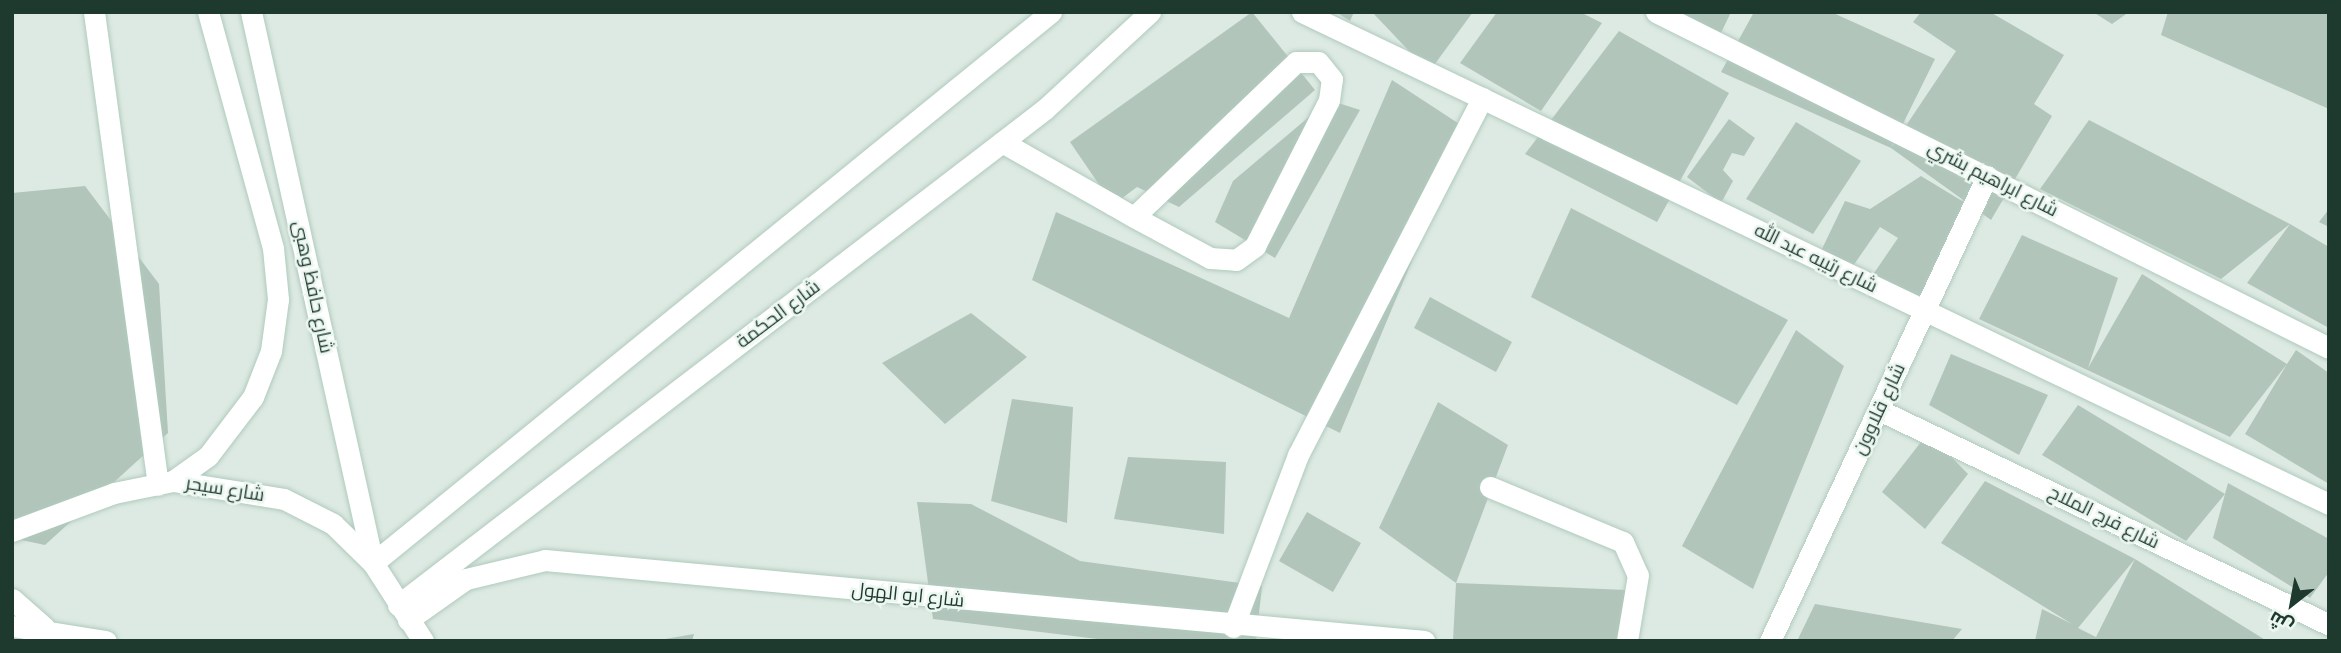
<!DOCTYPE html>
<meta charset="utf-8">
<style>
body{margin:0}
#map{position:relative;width:2341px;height:653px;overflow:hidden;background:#ddeae3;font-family:"Roboto Condensed",Cairo,sans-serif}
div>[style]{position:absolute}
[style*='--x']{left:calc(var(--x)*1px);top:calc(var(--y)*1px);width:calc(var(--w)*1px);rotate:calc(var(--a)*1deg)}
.building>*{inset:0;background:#b2c5bb}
.roads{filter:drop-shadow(0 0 2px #b0cabd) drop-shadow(0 0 2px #b0cabd)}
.service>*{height:21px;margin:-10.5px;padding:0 10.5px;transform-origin:10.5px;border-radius:10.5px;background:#fff}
.minor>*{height:21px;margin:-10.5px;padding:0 10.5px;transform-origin:10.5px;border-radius:10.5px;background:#fff}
.tertiary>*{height:21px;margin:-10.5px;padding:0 10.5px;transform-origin:10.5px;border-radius:10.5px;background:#fff}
.secondary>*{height:21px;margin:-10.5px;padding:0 10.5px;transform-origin:10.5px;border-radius:10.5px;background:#fff}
span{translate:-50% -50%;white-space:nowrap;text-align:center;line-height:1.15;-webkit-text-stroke:5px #edf7f1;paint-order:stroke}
.street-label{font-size:19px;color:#1e3a2f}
.frame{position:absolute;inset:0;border:14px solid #1e3a2f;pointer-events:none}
.north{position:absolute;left:2257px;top:569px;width:70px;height:70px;-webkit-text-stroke:5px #edf7f1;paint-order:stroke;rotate:211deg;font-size:19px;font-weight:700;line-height:28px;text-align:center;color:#1e3a2f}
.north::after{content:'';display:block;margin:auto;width:24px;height:32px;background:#1e3a2f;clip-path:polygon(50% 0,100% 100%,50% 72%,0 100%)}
</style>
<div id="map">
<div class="building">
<div style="clip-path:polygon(1252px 12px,1315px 90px,1179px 207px,1137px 187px,1113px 205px,1070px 142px)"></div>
<div style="clip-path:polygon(1336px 12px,1354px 12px,1350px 21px)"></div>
<div style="clip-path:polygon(1372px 12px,1473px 12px,1429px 72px)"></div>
<div style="clip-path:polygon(1497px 12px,1580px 12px,1602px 23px,1541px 111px,1460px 63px)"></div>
<div style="clip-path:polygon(1672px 12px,1731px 12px,1720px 35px)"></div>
<div style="clip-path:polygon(1754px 12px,1831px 12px,1935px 59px,1891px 148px,1956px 51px,1913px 22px,1921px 12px,1990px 12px,2064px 55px,2034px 104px,2052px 116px,1991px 220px,1891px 148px,1721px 72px)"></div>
<div style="clip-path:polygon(2093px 12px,2129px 12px,2112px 24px)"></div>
<div style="clip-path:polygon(2168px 12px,2329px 12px,2329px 109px,2161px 35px)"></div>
<div style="clip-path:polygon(1619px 31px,1729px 93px,1657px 222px,1525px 154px)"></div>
<div style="clip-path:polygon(1392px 80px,1467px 129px,1340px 433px,1032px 280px,1056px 212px,1289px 318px)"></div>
<div style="clip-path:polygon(1329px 100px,1360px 110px,1275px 258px,1215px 222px,1233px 181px)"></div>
<div style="clip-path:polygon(1729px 119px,1755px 138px,1744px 156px,1732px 153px,1723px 170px,1733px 181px,1721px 203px,1687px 177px)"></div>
<div style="clip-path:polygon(2089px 120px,2290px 224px,2329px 247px,2329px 328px,2247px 283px,2290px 224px,2221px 279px,2040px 189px)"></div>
<div style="clip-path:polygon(1796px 122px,1861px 161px,1813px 234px,1746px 199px)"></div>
<div style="clip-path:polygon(1921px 176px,1972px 207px,1919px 300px,1872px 276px,1898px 238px,1880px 227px,1853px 266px,1820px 253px,1845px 201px,1870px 209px)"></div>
<div style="clip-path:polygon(85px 186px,159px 284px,168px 433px,45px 545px,12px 538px,12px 193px)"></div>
<div style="clip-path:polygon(1571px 208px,1788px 320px,1737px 405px,1531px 297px)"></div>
<div style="clip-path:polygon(2329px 209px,2329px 227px,2319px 222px)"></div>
<div style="clip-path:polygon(2022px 235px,2118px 278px,2088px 368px,2142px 274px,2287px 364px,2296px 350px,2329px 373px,2329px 484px,2245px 434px,2287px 364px,2230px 437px,1979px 319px)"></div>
<div style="clip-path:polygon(1430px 297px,1512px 342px,1496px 372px,1414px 328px)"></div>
<div style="clip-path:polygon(971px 313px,1027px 357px,945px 424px,882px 363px)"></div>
<div style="clip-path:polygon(1796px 330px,1844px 366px,1753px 589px,1682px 546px)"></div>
<div style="clip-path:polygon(1951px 354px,2048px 395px,2019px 455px,1929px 405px)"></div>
<div style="clip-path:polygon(1012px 399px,1073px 407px,1067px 523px,991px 501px)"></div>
<div style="clip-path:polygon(1438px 402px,1508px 445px,1456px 583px,1379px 528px)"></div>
<div style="clip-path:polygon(2078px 405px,2225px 494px,2228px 483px,2329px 539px,2329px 572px,2310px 598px,2213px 538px,2225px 494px,2186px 541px,2042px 455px)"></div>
<div style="clip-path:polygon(1928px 433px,1968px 474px,1925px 529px,1882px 492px)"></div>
<div style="clip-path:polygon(1128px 457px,1226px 462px,1224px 534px,1114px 519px)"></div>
<div style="clip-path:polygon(evenodd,1985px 481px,2135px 559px,2267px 641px,2035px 641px,2042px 609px,2072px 624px,1941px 543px,1985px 481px,2135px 559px,2096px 637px,2078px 628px,2135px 559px)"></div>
<div style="clip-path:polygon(917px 502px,971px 504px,1080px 561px,1262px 586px,1256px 641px,1114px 641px,933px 619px)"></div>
<div style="clip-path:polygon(1307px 512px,1361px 543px,1333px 592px,1279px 561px)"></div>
<div style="clip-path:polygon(1456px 583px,1627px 590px,1626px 641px,1453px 641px)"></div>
<div style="clip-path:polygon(1815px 604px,1962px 629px,1952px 641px,1797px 641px)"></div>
<div style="clip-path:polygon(694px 634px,692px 641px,665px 641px,665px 639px)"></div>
</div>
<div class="roads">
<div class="service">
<div style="--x:94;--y:12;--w:477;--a:82.3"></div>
<div style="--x:1002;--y:142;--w:128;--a:29.6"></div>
<div style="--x:1113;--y:205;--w:24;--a:30"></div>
<div style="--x:1134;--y:217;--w:86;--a:28.3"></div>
<div style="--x:1210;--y:258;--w:26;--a:4"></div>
<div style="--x:1236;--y:260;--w:24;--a:-36"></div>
<div style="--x:1255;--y:246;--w:164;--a:-63.1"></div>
<div style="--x:1329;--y:100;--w:21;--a:-82"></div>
<div style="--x:1332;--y:79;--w:22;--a:-129"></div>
<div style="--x:1318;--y:62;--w:22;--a:180"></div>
<div style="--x:1296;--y:62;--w:224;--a:136.3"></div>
<div style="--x:1490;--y:487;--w:144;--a:22.5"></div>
<div style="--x:1623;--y:542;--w:36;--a:66"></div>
<div style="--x:1638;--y:575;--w:67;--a:99.5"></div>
</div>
<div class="minor">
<div style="--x:1302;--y:12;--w:1139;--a:25.6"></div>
<div style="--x:1656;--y:12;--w:752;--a:26.53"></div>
<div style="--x:1879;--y:410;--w:499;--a:25.5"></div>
<div style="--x:408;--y:620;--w:71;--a:-35.3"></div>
<div style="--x:466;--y:579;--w:81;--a:-13.5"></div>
<div style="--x:545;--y:560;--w:883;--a:5.26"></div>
<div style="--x:1233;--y:627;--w:184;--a:-69.3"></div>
<div style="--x:1298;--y:455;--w:402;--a:-62.7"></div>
<div style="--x:1770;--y:641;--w:513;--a:-64.98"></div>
</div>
<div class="tertiary">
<div style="--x:373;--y:563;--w:874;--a:-39.1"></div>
<div style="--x:398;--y:605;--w:815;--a:-37.47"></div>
<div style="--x:1045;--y:109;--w:143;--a:-42.7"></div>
</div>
<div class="secondary">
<div style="--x:251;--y:12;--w:564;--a:77.52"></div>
<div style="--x:173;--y:481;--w:43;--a:-35.5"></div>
<div style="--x:208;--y:456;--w:74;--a:-52.7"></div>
<div style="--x:253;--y:397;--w:49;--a:-68.6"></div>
<div style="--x:271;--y:351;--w:52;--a:-82.3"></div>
<div style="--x:278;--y:299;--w:51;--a:-95.6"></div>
<div style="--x:273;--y:248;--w:245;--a:-105.4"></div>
<div style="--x:12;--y:531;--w:109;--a:-20.4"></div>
<div style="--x:114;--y:493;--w:60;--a:-11.5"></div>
<div style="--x:173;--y:481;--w:112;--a:9.2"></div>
<div style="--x:284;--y:499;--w:55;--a:27"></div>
<div style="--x:333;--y:524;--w:56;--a:44.3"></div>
<div style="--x:373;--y:563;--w:93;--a:57.3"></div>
<div style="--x:12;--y:599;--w:43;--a:41.2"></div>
<div style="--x:12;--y:626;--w:95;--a:9.1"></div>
</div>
</div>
<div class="street-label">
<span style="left:1993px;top:179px;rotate:27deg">شارع ابراهيم بشري</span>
<span style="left:1816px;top:258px;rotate:26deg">شارع رتيبه عبد الله</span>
<span style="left:313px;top:287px;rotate:78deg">شارع حافظ وهبى</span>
<span style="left:778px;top:314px;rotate:-37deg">شارع الحكمة</span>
<span style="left:1879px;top:409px;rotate:-65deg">شارع قلاوون</span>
<span style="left:225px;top:489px;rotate:9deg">شارع سيجر</span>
<span style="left:2104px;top:517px;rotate:26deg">شارع فرج الملاح</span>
<span style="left:908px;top:595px;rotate:6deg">شارع ابو الهول</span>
</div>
<div class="frame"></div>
<div class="north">ش</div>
</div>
